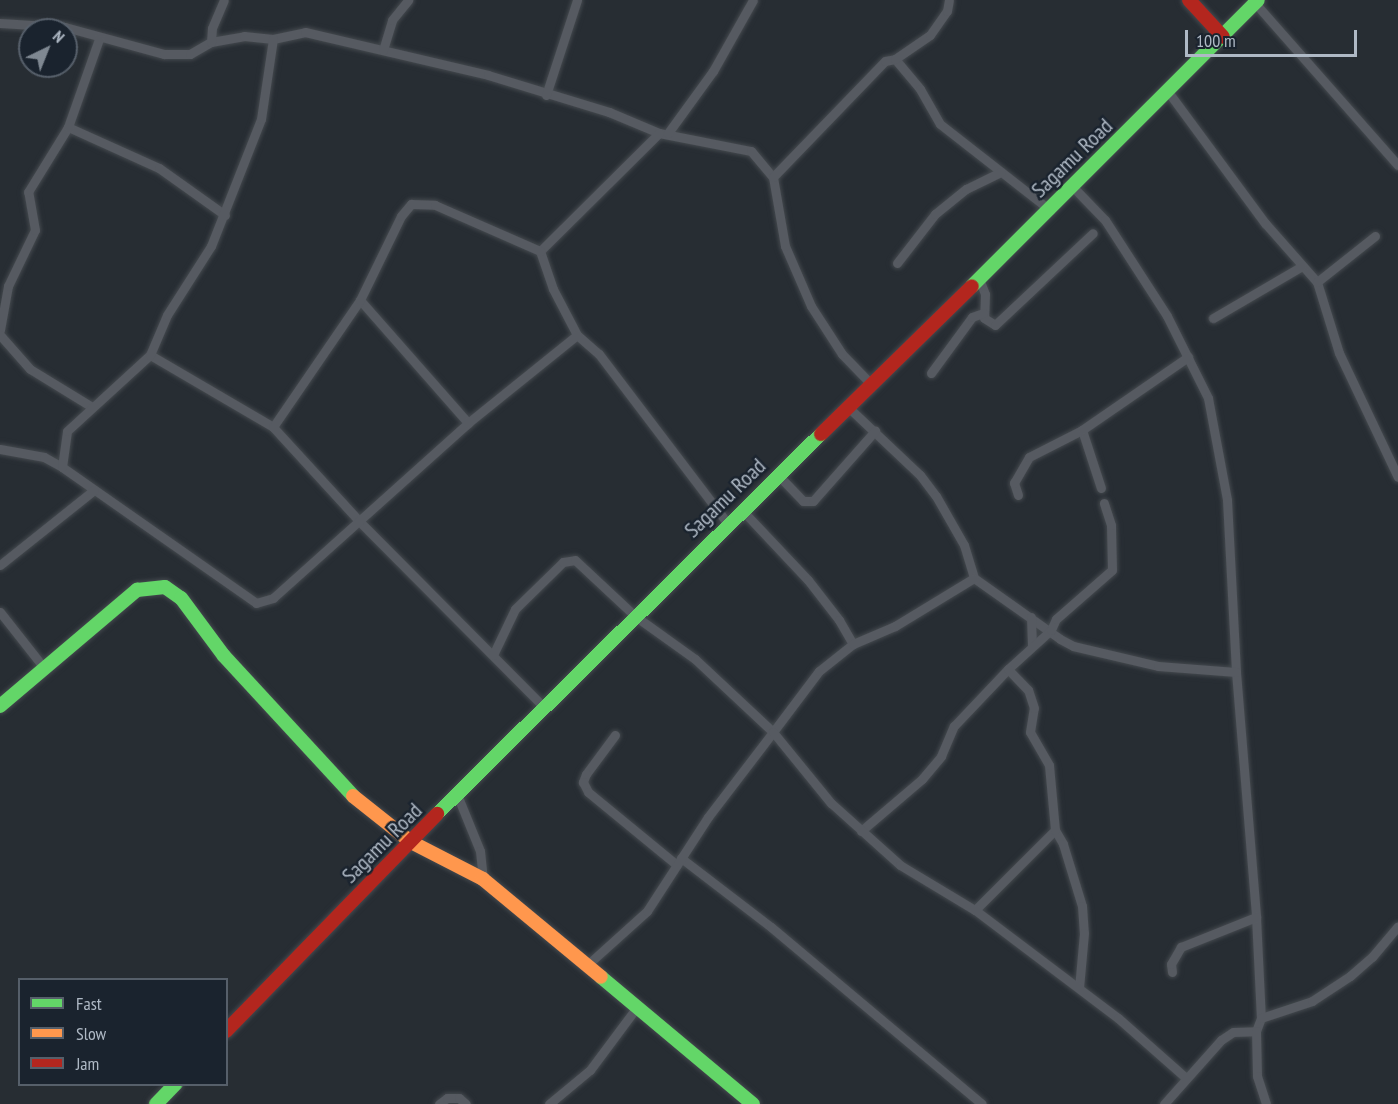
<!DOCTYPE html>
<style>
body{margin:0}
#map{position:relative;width:1398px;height:1104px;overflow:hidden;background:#272d33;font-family:"PT Sans Narrow",sans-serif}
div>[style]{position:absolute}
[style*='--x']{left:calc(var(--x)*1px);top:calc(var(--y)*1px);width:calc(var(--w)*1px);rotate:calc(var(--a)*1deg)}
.roads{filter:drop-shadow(0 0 2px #44494e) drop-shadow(0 0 2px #44494e)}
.street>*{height:9px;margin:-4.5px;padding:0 4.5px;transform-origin:4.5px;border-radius:4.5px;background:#565a61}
.fast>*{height:14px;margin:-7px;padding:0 7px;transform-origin:7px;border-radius:7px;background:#63d668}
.slow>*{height:14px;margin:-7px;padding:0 7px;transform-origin:7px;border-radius:7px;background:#ff974d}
.jam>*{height:14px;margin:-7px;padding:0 7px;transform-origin:7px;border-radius:7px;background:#b3261e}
span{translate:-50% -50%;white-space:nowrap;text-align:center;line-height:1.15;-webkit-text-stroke:5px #1a232e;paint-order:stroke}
.street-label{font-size:22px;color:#afb9c5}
.legend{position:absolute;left:18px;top:978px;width:210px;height:108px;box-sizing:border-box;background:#1a232e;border:2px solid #565f6a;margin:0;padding:8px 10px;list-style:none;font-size:18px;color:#afb9c5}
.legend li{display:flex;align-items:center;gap:12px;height:30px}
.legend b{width:30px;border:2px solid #565f6a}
.north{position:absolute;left:18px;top:18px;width:60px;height:60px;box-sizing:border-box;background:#1a232e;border:2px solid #565f6a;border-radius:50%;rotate:43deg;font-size:16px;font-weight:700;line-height:24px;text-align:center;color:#afb9c5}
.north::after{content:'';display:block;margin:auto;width:21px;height:27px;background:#7f8892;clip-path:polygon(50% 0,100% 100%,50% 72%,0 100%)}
.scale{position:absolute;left:1185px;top:30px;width:172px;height:27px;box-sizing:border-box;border:3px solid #afb9c5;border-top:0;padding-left:8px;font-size:18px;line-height:21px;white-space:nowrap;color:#afb9c5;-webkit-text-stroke:4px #1a232e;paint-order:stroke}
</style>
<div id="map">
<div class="roads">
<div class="street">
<div style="--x:1255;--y:3;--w:216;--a:48.6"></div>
<div style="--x:0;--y:23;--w:65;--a:3.5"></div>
<div style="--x:65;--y:27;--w:103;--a:15.3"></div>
<div style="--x:164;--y:54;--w:26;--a:0"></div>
<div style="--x:190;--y:54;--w:24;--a:-30"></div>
<div style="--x:211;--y:42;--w:34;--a:-10"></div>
<div style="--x:244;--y:36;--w:29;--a:6"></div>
<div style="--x:273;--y:39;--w:33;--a:-12"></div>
<div style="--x:305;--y:32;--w:188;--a:13.2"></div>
<div style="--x:488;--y:75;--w:127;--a:17"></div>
<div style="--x:609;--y:112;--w:54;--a:22.8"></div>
<div style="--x:659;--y:133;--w:94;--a:11.1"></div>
<div style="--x:751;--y:151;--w:34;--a:50"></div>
<div style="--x:211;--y:42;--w:14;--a:-86"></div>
<div style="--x:212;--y:28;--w:30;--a:-67"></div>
<div style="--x:383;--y:50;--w:31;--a:-73"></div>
<div style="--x:392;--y:20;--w:26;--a:-51"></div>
<div style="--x:895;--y:59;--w:39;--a:50"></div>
<div style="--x:920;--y:89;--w:40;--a:60.3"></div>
<div style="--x:940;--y:124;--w:140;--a:38"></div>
<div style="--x:1169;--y:93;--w:162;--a:53.6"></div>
<div style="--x:1265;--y:223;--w:79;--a:48.6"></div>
<div style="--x:1317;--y:282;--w:74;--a:72.8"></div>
<div style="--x:1339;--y:353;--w:137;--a:64.6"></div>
<div style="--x:546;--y:95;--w:100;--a:-71.9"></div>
<div style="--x:68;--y:127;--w:100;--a:24.3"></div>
<div style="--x:159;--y:168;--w:81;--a:35.5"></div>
<div style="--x:659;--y:133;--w:168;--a:135.2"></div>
<div style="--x:540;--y:251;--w:40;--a:71.1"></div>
<div style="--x:553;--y:289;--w:52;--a:62.4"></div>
<div style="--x:577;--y:335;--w:29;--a:41"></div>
<div style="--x:599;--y:354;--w:213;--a:52.8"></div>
<div style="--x:668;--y:133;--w:77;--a:-54"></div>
<div style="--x:713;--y:71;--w:81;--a:-60.6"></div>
<div style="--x:1073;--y:187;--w:46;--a:45.9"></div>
<div style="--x:1105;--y:220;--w:114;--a:57.1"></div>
<div style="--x:1167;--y:316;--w:92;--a:63.4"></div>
<div style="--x:1208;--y:398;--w:104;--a:79.4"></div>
<div style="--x:1227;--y:500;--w:172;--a:87"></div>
<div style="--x:1236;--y:672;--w:246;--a:85.3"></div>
<div style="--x:1256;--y:917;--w:101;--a:87.2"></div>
<div style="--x:1261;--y:1018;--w:14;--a:111"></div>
<div style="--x:897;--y:263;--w:62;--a:-52.2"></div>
<div style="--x:935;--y:214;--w:40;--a:-39"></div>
<div style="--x:966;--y:189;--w:39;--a:-26"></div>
<div style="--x:979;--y:279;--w:16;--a:68"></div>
<div style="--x:985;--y:294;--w:24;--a:92"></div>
<div style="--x:984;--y:318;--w:13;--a:32"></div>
<div style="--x:995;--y:325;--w:134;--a:-43.2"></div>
<div style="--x:1317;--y:282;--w:74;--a:-38.4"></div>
<div style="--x:360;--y:300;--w:164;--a:48.7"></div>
<div style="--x:1213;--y:318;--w:103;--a:-30.3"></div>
<div style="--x:0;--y:330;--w:45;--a:-79.7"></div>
<div style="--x:8;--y:286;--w:62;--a:-64.3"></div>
<div style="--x:35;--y:230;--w:39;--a:-100"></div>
<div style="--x:28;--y:192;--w:76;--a:-58.4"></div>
<div style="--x:68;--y:127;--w:93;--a:-70.6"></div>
<div style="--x:0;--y:335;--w:45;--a:48.6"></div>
<div style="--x:30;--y:369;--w:73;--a:31.5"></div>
<div style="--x:150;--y:355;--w:143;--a:30.3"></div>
<div style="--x:273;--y:427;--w:127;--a:47.5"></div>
<div style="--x:359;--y:521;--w:261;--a:45.2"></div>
<div style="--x:931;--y:373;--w:69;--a:-53.8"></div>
<div style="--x:972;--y:317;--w:12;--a:-20"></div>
<div style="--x:872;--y:385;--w:43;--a:-134.1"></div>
<div style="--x:842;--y:354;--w:57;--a:-122.9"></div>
<div style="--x:811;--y:306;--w:65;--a:-113.4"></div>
<div style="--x:785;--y:246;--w:70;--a:-99.9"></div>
<div style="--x:773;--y:177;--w:161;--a:-46"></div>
<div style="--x:885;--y:61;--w:10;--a:-11"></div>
<div style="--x:895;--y:59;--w:42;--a:-34.4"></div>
<div style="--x:930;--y:35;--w:29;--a:-55"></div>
<div style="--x:947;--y:11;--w:11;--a:-80"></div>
<div style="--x:848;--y:407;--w:99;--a:43.4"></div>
<div style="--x:920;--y:475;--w:26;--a:53"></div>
<div style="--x:936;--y:496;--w:56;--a:60.3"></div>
<div style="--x:964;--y:545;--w:34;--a:73"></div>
<div style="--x:974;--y:578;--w:105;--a:35.3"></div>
<div style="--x:1060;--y:639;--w:15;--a:28"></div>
<div style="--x:1073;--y:646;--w:87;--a:13.2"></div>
<div style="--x:1158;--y:666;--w:78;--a:4.4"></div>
<div style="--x:273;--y:427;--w:154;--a:-55.6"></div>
<div style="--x:360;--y:300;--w:93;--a:-64"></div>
<div style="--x:401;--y:216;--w:16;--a:-50"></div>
<div style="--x:411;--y:204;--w:24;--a:2"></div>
<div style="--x:435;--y:205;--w:115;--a:23.7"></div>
<div style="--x:1082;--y:430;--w:61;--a:71.9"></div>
<div style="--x:0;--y:449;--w:45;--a:10.3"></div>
<div style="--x:44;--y:457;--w:21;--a:29"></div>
<div style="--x:62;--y:467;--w:237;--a:35"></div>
<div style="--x:256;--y:603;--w:18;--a:-16"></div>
<div style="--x:273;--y:598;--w:262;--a:-41.9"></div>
<div style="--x:468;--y:423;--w:140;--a:-38.9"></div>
<div style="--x:62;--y:467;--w:36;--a:-82"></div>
<div style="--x:67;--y:431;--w:113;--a:-42.5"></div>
<div style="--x:150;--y:355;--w:43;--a:-67"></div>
<div style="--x:167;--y:315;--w:82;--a:-57.5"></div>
<div style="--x:211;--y:246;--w:136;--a:-68.5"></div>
<div style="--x:261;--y:119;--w:81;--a:-81.5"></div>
<div style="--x:778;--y:475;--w:36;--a:46"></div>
<div style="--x:803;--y:501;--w:10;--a:0"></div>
<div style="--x:813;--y:501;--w:94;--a:-48.5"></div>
<div style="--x:1018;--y:495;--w:13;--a:-108"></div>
<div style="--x:1014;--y:483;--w:30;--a:-60"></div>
<div style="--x:1029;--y:457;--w:59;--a:-27"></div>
<div style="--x:1082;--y:430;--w:129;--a:-34.6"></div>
<div style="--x:742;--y:510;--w:96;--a:46.7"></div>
<div style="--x:808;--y:580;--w:51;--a:52.2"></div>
<div style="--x:839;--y:620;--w:28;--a:60"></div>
<div style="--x:0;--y:565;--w:120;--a:-38.6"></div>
<div style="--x:0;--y:612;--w:71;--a:51.8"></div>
<div style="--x:1031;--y:617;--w:29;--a:88"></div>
<div style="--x:493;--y:655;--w:51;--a:-64.4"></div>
<div style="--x:515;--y:609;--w:67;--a:-44.4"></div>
<div style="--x:563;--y:562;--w:12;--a:-9"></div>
<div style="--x:575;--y:560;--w:82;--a:43"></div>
<div style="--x:635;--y:616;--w:74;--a:35.6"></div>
<div style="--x:695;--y:659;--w:107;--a:43.1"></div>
<div style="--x:773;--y:732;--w:76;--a:-53"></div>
<div style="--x:819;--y:671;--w:43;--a:-38.5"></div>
<div style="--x:853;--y:644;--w:46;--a:-23.2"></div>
<div style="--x:895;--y:626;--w:92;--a:-31.3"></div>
<div style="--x:615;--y:735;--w:49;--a:126.6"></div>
<div style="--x:586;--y:774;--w:9;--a:111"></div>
<div style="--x:583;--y:782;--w:11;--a:63"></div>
<div style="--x:588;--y:792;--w:115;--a:39.4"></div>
<div style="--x:458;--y:797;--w:58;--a:67.8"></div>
<div style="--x:480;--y:851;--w:28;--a:84"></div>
<div style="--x:1055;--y:830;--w:16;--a:60"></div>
<div style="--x:1063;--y:844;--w:65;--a:73"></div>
<div style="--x:1082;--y:906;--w:27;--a:86"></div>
<div style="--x:1084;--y:933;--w:55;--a:95.2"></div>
<div style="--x:861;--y:831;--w:80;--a:-40.4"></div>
<div style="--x:922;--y:779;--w:30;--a:-50"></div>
<div style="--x:941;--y:756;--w:33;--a:-67"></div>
<div style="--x:954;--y:726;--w:79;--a:-46.5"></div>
<div style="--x:1008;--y:669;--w:58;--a:-42.2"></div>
<div style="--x:1051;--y:630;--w:12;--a:-66"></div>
<div style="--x:1056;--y:619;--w:74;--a:-41.2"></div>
<div style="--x:1112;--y:570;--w:45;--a:-91.3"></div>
<div style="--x:1111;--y:525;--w:23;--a:-108"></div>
<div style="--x:681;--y:858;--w:113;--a:37.5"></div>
<div style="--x:771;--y:927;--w:275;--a:40"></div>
<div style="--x:975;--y:910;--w:113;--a:-45"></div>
<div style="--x:1055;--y:830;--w:65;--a:-95.3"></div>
<div style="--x:1049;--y:765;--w:38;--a:-120"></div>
<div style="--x:1030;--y:732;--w:24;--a:-81"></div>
<div style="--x:1034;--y:708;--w:19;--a:-108"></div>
<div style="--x:1028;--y:690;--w:29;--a:-134"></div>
<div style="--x:586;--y:966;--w:82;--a:-42"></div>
<div style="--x:647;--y:911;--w:112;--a:-57"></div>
<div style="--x:708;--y:817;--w:107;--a:-52.6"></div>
<div style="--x:773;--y:732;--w:92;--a:50.8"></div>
<div style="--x:831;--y:803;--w:93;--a:41.9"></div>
<div style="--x:900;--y:865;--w:87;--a:31"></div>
<div style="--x:975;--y:910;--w:179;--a:37.1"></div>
<div style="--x:1118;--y:1018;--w:89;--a:41.4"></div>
<div style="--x:1172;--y:972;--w:8;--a:-97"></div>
<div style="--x:1171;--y:964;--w:20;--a:-60"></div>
<div style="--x:1181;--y:947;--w:81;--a:-21.8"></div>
<div style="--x:1261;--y:1018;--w:54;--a:-18.4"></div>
<div style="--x:1312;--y:1001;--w:45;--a:-33.3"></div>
<div style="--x:1350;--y:976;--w:29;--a:-41"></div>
<div style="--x:1372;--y:957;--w:40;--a:-50"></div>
<div style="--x:439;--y:1104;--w:10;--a:-37"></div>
<div style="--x:447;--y:1098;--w:12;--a:0"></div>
<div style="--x:459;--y:1098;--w:9;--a:41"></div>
<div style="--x:549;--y:1104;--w:53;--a:-39.7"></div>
<div style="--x:590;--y:1070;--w:79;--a:-53.3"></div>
<div style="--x:1164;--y:1104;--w:86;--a:-48.3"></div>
<div style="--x:1221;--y:1040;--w:14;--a:-34"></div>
<div style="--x:1233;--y:1032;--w:23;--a:-2"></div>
<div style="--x:1256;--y:1031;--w:45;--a:88.7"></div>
<div style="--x:1257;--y:1076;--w:29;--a:72"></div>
</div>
<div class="fast">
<div style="--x:972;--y:286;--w:404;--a:-45"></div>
<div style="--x:0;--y:706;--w:180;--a:-40.3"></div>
<div style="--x:137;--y:590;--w:28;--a:-6"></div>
<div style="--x:165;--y:587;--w:19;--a:35"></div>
<div style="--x:181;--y:598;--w:72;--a:53.4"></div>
<div style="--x:224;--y:656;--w:190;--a:47.3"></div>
<div style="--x:437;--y:814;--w:540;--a:-44.7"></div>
<div style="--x:601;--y:977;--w:198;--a:39.9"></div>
<div style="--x:156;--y:1104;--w:28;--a:-46"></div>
</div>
<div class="slow">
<div style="--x:353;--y:796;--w:74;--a:38.4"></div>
<div style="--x:411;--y:842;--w:81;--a:27.2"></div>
<div style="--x:483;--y:879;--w:153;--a:39.7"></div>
</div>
<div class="jam">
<div style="--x:1189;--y:0;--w:50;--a:47.4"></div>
<div style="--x:821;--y:434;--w:211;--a:-44.4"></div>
<div style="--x:226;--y:1031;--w:303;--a:-45.8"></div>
</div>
</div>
<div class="street-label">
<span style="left:1072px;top:158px;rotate:-44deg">Sagamu Road</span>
<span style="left:725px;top:498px;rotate:-44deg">Sagamu Road</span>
<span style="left:382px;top:843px;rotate:-45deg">Sagamu Road</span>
</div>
<ul class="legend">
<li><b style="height:8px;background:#63d668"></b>Fast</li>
<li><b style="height:8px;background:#ff974d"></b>Slow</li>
<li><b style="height:8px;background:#b3261e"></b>Jam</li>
</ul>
<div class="north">N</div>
<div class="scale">100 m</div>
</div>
